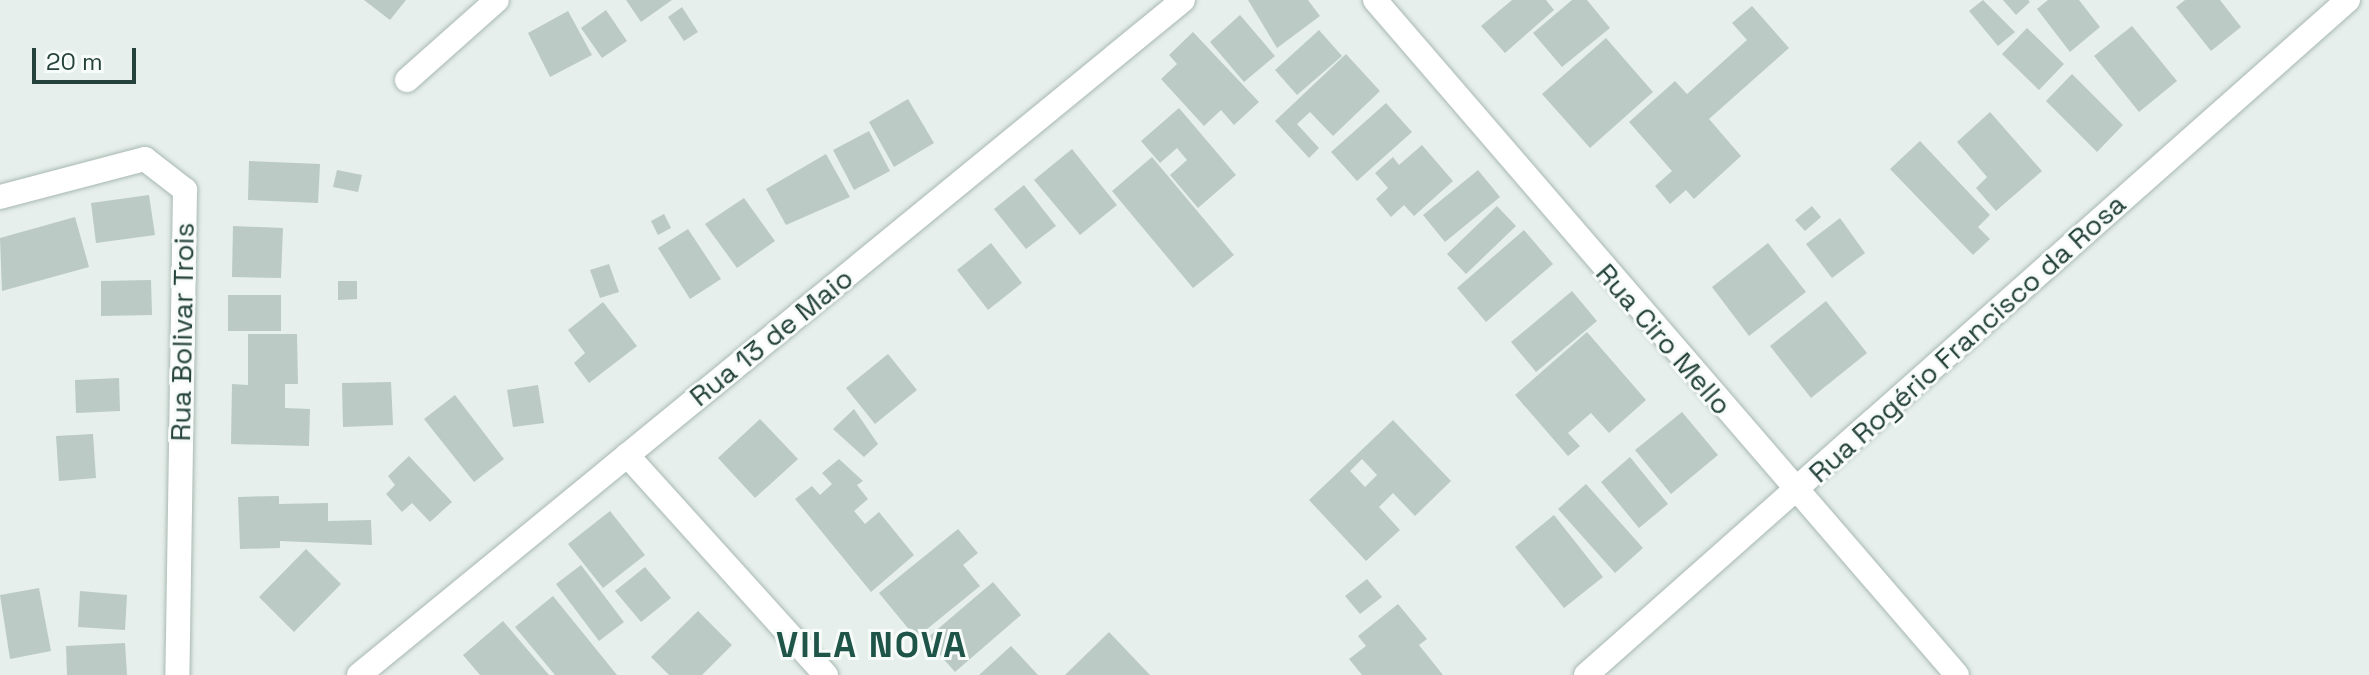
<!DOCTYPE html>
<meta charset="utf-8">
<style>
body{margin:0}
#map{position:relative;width:2369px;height:675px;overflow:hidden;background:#e6efeb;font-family:"Space Grotesk",sans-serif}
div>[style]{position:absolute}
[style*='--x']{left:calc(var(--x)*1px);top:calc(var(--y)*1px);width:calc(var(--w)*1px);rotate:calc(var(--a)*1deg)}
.building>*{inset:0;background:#bbcac4}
.roads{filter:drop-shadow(0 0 2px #a8b8b2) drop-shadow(0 0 2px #a8b8b2)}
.minor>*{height:24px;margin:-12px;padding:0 12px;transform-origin:12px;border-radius:12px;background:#fff}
span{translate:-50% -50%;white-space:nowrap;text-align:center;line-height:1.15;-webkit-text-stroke:6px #f7fbf9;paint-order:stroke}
.street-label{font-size:28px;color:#24423a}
.district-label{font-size:36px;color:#1f5548;font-weight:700;letter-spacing:2px}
.scale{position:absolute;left:32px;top:48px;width:104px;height:36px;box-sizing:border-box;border:4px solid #24423a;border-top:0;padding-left:10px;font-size:24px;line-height:28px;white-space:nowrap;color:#24423a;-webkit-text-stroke:6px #f7fbf9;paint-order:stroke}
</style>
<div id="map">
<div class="building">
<div style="clip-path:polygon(364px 0,406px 0,390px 20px)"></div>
<div style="clip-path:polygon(626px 0,672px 0,641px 22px)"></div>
<div style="clip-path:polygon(1248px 0,1308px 0,1320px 16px,1277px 48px)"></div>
<div style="clip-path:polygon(1512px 0,1546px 0,1554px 10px,1505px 53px,1481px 26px)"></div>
<div style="clip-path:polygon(1572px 0,1587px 0,1610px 28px,1562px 67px,1533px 33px)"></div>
<div style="clip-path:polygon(1983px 0,2015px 32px,1998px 46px,1969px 11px)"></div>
<div style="clip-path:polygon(2003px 0,2028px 0,2030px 2px,2016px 15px)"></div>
<div style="clip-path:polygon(2048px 0,2079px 0,2100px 27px,2070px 52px,2037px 9px)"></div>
<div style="clip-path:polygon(2185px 0,2220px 0,2241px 27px,2211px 51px,2176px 7px)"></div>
<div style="clip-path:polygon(1752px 6px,1789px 48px,1709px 119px,1741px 156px,1694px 199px,1686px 190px,1670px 204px,1655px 186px,1672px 171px,1629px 122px,1675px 81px,1687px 94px,1747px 40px,1732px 23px)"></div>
<div style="clip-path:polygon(682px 7px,698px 32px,684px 41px,668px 17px)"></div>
<div style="clip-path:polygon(606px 10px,627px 41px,602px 58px,581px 28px)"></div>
<div style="clip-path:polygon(568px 11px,592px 55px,550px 77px,528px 33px)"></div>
<div style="clip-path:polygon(1240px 15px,1275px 56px,1244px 82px,1210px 42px)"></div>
<div style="clip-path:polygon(2132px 26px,2177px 81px,2139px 112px,2094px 56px)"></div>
<div style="clip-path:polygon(2027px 28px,2064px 64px,2039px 90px,2002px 54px)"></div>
<div style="clip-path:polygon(1319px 30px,1342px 56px,1297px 95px,1275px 70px)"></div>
<div style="clip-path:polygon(1193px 32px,1259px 102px,1234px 125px,1221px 110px,1204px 126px,1161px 79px,1177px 64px,1169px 55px)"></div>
<div style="clip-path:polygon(1606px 38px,1653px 92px,1590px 148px,1542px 94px)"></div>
<div style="clip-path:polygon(1346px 54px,1380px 91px,1333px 136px,1310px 112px,1297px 124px,1319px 148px,1309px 158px,1275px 121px)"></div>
<div style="clip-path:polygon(2072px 74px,2123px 125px,2097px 152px,2046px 101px)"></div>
<div style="clip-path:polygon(908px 99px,934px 143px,894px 167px,869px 122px)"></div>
<div style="clip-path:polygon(1386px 103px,1412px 132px,1357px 181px,1331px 152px)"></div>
<div style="clip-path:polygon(1179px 108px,1236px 175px,1198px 208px,1170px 175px,1187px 160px,1177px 148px,1160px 163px,1141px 141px)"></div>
<div style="clip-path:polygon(1990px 112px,2042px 171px,1996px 211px,1976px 188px,1987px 177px,1957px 142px)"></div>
<div style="clip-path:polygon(869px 131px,890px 171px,854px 190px,833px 150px)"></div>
<div style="clip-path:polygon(1920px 141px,1990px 215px,1978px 227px,1990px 239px,1973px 255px,1890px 169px)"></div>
<div style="clip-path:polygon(1422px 145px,1453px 181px,1414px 216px,1404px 205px,1391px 217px,1376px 199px,1388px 188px,1375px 173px,1393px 157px,1399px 165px)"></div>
<div style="clip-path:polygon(1072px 149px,1117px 205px,1080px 235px,1034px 180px)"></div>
<div style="clip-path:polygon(826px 154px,850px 197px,786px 225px,766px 189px)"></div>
<div style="clip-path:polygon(1152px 157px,1234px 255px,1193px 288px,1112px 191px)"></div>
<div style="clip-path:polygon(249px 161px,320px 164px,318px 203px,248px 200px)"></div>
<div style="clip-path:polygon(337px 170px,362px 175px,358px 192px,333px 187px)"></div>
<div style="clip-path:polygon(1478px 170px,1500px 197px,1445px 242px,1423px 215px)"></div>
<div style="clip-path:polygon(1024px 185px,1056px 226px,1026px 249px,994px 209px)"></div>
<div style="clip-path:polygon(149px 195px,155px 235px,96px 243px,91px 203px)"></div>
<div style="clip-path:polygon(744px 198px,775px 241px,737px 268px,705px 224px)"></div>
<div style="clip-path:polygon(1497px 206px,1516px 226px,1466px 274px,1447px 254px)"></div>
<div style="clip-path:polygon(1812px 206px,1821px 217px,1805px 231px,1795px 220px)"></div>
<div style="clip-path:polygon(664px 214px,671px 228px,658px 235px,651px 221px)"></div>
<div style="clip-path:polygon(75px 217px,89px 267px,2px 291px,0 238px)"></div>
<div style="clip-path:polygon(1840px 218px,1865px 253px,1832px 278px,1806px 244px)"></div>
<div style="clip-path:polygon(233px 226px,283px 228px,281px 278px,232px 277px)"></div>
<div style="clip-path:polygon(688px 229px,721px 279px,690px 299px,658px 248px)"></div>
<div style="clip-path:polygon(1524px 230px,1553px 264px,1486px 322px,1457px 288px)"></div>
<div style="clip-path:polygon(991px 243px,1022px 283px,988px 310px,957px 270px)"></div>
<div style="clip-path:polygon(1768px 243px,1806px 292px,1749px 336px,1712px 287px)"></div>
<div style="clip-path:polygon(609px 264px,619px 292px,600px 298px,590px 270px)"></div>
<div style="clip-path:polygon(151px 280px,152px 315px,101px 316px,101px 281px)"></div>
<div style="clip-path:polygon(338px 281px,357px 281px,357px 299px,338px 300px)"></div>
<div style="clip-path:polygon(1572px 291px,1597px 321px,1536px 372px,1511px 342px)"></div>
<div style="clip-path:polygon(228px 295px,281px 295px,281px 331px,228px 331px)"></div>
<div style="clip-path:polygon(1826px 301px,1867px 353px,1811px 398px,1770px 346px)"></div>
<div style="clip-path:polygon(603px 302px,637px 346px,589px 383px,574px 363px,585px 353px,568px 330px)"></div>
<div style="clip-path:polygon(1587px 332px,1646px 400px,1609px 433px,1591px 413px,1568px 433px,1580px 446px,1568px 456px,1515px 395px)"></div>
<div style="clip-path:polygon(248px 334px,297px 334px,298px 384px,285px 384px,285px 408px,310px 409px,309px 446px,231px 444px,232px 384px,248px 385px)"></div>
<div style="clip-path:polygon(888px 354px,917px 390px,875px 424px,846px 388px)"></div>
<div style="clip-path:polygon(119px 378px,120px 411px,76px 413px,75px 380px)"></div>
<div style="clip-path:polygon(391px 382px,393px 425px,343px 427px,342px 383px)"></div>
<div style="clip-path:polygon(538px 385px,544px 423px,513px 427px,507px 390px)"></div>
<div style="clip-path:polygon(455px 395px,504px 459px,474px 482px,424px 419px)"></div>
<div style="clip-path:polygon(854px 409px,878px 444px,864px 457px,833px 429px)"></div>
<div style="clip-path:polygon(1682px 412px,1718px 455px,1671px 494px,1635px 450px)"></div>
<div style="clip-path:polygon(760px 419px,798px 459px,755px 498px,718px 458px)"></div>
<div style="clip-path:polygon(evenodd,1393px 420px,1451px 481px,1415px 516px,1393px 493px,1379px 507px,1400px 530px,1366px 561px,1309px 500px,1393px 420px,1362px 459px,1377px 475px,1365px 487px,1350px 471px,1362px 459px)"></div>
<div style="clip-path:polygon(93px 434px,96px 478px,59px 481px,56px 436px)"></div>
<div style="clip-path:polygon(409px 456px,452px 502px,430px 522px,412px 503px,402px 512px,386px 494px,395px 485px,388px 476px)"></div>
<div style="clip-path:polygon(1630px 457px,1668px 504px,1639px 528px,1601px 482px)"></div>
<div style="clip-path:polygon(839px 459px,863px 481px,857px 485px,868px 499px,854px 511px,865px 524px,879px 512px,914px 555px,871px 592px,795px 499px,812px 486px,820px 495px,832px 484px,822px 473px)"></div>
<div style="clip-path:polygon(1586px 484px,1643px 548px,1615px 573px,1558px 509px)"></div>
<div style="clip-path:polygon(279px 496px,279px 504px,328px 503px,328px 521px,371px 520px,372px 545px,280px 541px,280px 548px,240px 549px,238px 497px)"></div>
<div style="clip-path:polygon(610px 511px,645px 555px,603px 588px,568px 544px)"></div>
<div style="clip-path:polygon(1554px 515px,1603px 577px,1564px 608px,1515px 547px)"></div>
<div style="clip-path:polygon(958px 529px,978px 553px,963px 565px,980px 586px,916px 638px,879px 593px)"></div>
<div style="clip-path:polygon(306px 549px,341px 584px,294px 632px,259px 597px)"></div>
<div style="clip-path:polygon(581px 565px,624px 622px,599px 641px,556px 584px)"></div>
<div style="clip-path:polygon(645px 567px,671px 598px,641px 622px,615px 591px)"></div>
<div style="clip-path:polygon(1367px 579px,1382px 597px,1360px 614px,1345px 596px)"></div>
<div style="clip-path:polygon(993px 582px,1021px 615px,955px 672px,926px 639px)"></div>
<div style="clip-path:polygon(39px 588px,51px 651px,10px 659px,0 595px)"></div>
<div style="clip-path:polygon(80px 591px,127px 595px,125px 630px,78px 627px)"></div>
<div style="clip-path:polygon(553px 596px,617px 675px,555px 675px,515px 627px)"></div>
<div style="clip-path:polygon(1398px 604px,1427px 639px,1419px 645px,1443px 675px,1362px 675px,1349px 659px,1366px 646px,1358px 636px)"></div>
<div style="clip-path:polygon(698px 611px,732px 645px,702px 675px,669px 675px,651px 657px)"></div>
<div style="clip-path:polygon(503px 621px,549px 675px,480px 675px,463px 655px)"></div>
<div style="clip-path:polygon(1109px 632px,1150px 675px,1065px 675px)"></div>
<div style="clip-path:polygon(125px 643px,127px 675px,67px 675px,66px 646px)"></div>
<div style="clip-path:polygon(1011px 646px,1038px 675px,979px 675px)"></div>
</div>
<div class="roads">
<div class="minor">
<div style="--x:1375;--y:0;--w:891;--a:49.23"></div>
<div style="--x:407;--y:80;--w:120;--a:-41.6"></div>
<div style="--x:0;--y:197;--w:150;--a:-14.7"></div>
<div style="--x:145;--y:159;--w:51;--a:37.8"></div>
<div style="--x:185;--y:190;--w:485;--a:90.9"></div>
<div style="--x:627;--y:455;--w:297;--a:47.9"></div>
<div style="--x:359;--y:675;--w:1065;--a:-39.32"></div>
<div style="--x:1586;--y:675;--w:1018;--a:-41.54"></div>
</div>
</div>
<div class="street-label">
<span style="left:182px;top:332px;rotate:-89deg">Rua Bolivar Trois</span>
<span style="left:771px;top:337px;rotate:-39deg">Rua 13 de Maio</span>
<span style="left:1967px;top:338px;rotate:-42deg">Rua Rogério Francisco da Rosa</span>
<span style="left:1664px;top:339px;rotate:49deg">Rua Ciro Mello</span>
</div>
<div class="district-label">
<span style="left:872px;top:646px">VILA NOVA</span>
</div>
<div class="scale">20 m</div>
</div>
